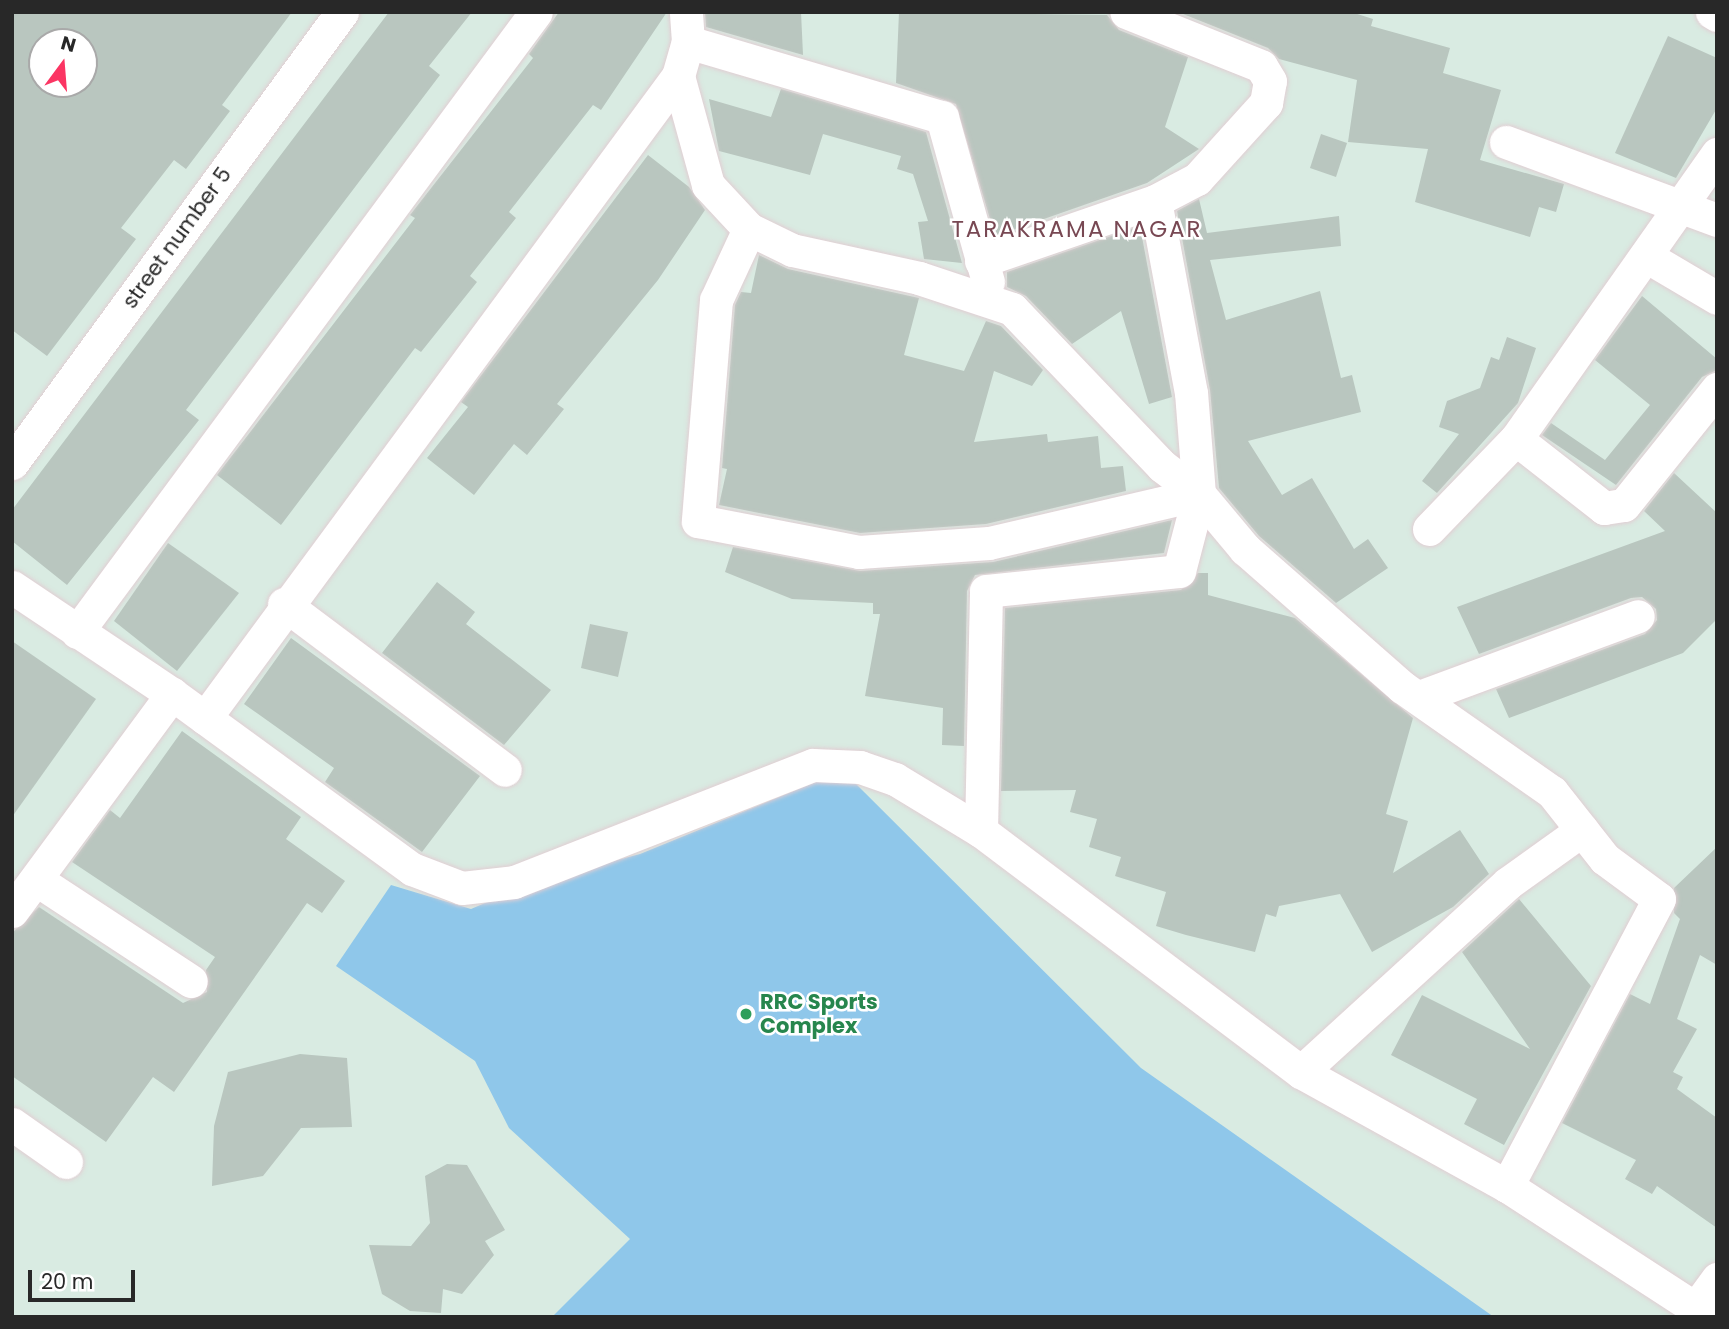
<!DOCTYPE html>
<style>
body{margin:0}
#map{position:relative;width:1729px;height:1329px;overflow:hidden;background:#d9ebe2;font-family:Poppins,sans-serif}
div>[style]{position:absolute}
[style*='--x']{left:calc(var(--x)*1px);top:calc(var(--y)*1px);width:calc(var(--w)*1px);rotate:calc(var(--a)*1deg)}
.pitch>*{inset:0;background:#8fc7ea}
.building>*{inset:0;background:#b9c6bf}
.roads{filter:drop-shadow(0 0 2px #e1ced3) drop-shadow(0 0 2px #e1ced3)}
.minor>*{height:33px;margin:-16.5px;padding:0 16.5px;transform-origin:16.5px;border-radius:16.5px;background:#fff}
.dots>*{width:19px;height:19px;translate:-50% -50%;box-sizing:border-box;border:4px solid #fff;border-radius:50%}
span{translate:-50% -50%;white-space:nowrap;text-align:center;line-height:1.15;-webkit-text-stroke:5px #fff;paint-order:stroke}
.street-label{font-size:21px;color:#282828}
.leisure-label{font-size:21px;color:#27864d;font-weight:700}
.left{translate:0 -50%;text-align:left}
.neighbourhood-label{font-size:23px;color:#784853;letter-spacing:2px}
.frame{position:absolute;inset:0;border:14px solid #282828;pointer-events:none}
.north{position:absolute;left:28px;top:28px;width:70px;height:70px;box-sizing:border-box;background:#fff;border:2px solid #a9a9a9;border-radius:50%;rotate:16deg;font-size:19px;font-weight:700;line-height:28px;text-align:center;color:#282828}
.north::after{content:'';display:block;margin:auto;width:24px;height:32px;background:#fb3563;clip-path:polygon(50% 0,100% 100%,50% 72%,0 100%)}
.scale{position:absolute;left:28px;top:1270px;width:107px;height:32px;box-sizing:border-box;border:4px solid #282828;border-top:0;padding-left:9px;font-size:21px;line-height:24px;white-space:nowrap;color:#282828;-webkit-text-stroke:5px #fff;paint-order:stroke}
</style>
<div id="map">
<div class="pitch">
<div style="clip-path:polygon(843px 771px,1141px 1068px,1494px 1317px,552px 1317px,630px 1239px,509px 1128px,475px 1061px,336px 966px,391px 885px,471px 909px,534px 882px,640px 854px)"></div>
</div>
<div class="building">
<div style="clip-path:polygon(evenodd,12px 12px,292px 12px,222px 105px,230px 111px,186px 169px,174px 160px,121px 228px,136px 239px,47px 356px,12px 330px,12px 12px,42px 42px,84px 42px,84px 84px,42px 84px,42px 42px)"></div>
<div style="clip-path:polygon(389px 12px,472px 12px,429px 66px,440px 75px,186px 410px,199px 420px,67px 585px,12px 541px,12px 510px)"></div>
<div style="clip-path:polygon(559px 12px,667px 12px,601px 110px,593px 105px,509px 212px,516px 218px,470px 276px,477px 282px,421px 352px,415px 348px,281px 525px,217px 475px,415px 218px,410px 215px,533px 58px,529px 54px)"></div>
<div style="clip-path:polygon(705px 12px,801px 12px,803px 55px,706px 27px)"></div>
<div style="clip-path:polygon(899px 12px,1107px 15px,1119px 30px,1188px 57px,1165px 127px,1199px 149px,1147px 183px,995px 236px,956px 104px,896px 83px)"></div>
<div style="clip-path:polygon(1178px 12px,1351px 12px,1373px 19px,1371px 26px,1450px 48px,1443px 73px,1501px 90px,1480px 160px,1564px 184px,1556px 212px,1539px 207px,1530px 237px,1415px 202px,1428px 149px,1348px 142px,1357px 80px,1279px 59px,1268px 48px)"></div>
<div style="clip-path:polygon(1668px 36px,1717px 58px,1717px 108px,1676px 178px,1615px 153px)"></div>
<div style="clip-path:polygon(781px 89px,926px 132px,962px 263px,924px 259px,918px 222px,928px 221px,913px 174px,897px 169px,901px 156px,823px 134px,810px 175px,719px 151px,709px 99px,771px 117px)"></div>
<div style="clip-path:polygon(1321px 134px,1347px 143px,1336px 177px,1310px 168px)"></div>
<div style="clip-path:polygon(648px 155px,689px 187px,705px 210px,658px 280px,557px 404px,564px 409px,527px 455px,514px 444px,474px 495px,427px 458px,468px 407px,461px 402px)"></div>
<div style="clip-path:polygon(1199px 199px,1207px 233px,1339px 216px,1341px 246px,1210px 260px,1226px 320px,1320px 291px,1341px 378px,1352px 375px,1361px 412px,1248px 441px,1282px 495px,1312px 478px,1354px 549px,1368px 539px,1388px 568px,1336px 603px,1259px 536px,1219px 488px,1210px 390px,1177px 211px)"></div>
<div style="clip-path:polygon(1140px 226px,1172px 397px,1149px 404px,1121px 311px,1072px 344px,1026px 296px,1007px 287px,1007px 272px)"></div>
<div style="clip-path:polygon(759px 255px,788px 269px,919px 298px,904px 355px,964px 371px,986px 321px,1001px 326px,1043px 370px,1032px 386px,994px 371px,974px 442px,1047px 434px,1048px 442px,1098px 436px,1101px 468px,1123px 466px,1126px 491px,986px 524px,860px 533px,719px 505px,727px 469px,722px 468px,735px 305px,741px 292px,751px 293px)"></div>
<div style="clip-path:polygon(1642px 296px,1717px 359px,1717px 370px,1702px 377px,1616px 485px,1542px 435px,1551px 423px,1605px 460px,1650px 405px,1595px 360px)"></div>
<div style="clip-path:polygon(1507px 337px,1536px 348px,1518px 403px,1437px 493px,1422px 481px,1459px 434px,1439px 427px,1447px 401px,1480px 388px,1491px 357px,1499px 360px)"></div>
<div style="clip-path:polygon(1674px 473px,1717px 513px,1717px 619px,1683px 653px,1509px 718px,1496px 689px,1645px 634px,1657px 620px,1656px 609px,1642px 597px,1631px 598px,1479px 654px,1457px 607px,1665px 531px,1644px 511px)"></div>
<div style="clip-path:polygon(1172px 520px,1164px 553px,975px 575px,967px 591px,964px 746px,942px 745px,943px 708px,865px 696px,880px 614px,873px 614px,873px 603px,792px 599px,725px 572px,733px 547px,860px 571px,993px 562px)"></div>
<div style="clip-path:polygon(168px 543px,239px 593px,177px 671px,114px 621px)"></div>
<div style="clip-path:polygon(1198px 573px,1208px 573px,1208px 595px,1295px 618px,1413px 718px,1386px 814px,1408px 821px,1393px 873px,1460px 830px,1489px 874px,1453px 907px,1372px 952px,1340px 894px,1279px 906px,1276px 917px,1266px 914px,1255px 952px,1186px 935px,1156px 926px,1166px 892px,1115px 876px,1121px 857px,1089px 847px,1097px 819px,1070px 812px,1076px 790px,1001px 791px,1005px 608px,1181px 590px)"></div>
<div style="clip-path:polygon(437px 582px,475px 612px,466px 624px,551px 690px,504px 745px,382px 653px)"></div>
<div style="clip-path:polygon(590px 624px,628px 632px,618px 677px,581px 668px)"></div>
<div style="clip-path:polygon(291px 638px,480px 776px,422px 852px,325px 782px,334px 768px,244px 704px)"></div>
<div style="clip-path:polygon(12px 641px,96px 699px,12px 817px)"></div>
<div style="clip-path:polygon(182px 731px,301px 817px,286px 839px,345px 881px,322px 913px,307px 903px,174px 1092px,153px 1077px,106px 1142px,12px 1076px,12px 933px,39px 907px,183px 1003px,207px 992px,206px 970px,215px 957px,72px 862px,110px 810px,120px 818px)"></div>
<div style="clip-path:polygon(1717px 847px,1717px 965px,1700px 955px,1677px 1019px,1697px 1029px,1673px 1072px,1683px 1077px,1677px 1089px,1717px 1118px,1717px 1228px,1657px 1186px,1652px 1194px,1625px 1179px,1636px 1160px,1562px 1123px,1630px 994px,1650px 1004px,1680px 919px,1674px 913px,1674px 888px)"></div>
<div style="clip-path:polygon(1519px 899px,1591px 986px,1504px 1145px,1464px 1124px,1477px 1099px,1391px 1055px,1422px 995px,1530px 1049px,1462px 952px)"></div>
<div style="clip-path:polygon(300px 1054px,347px 1058px,352px 1127px,301px 1128px,263px 1176px,212px 1186px,214px 1126px,228px 1072px)"></div>
<div style="clip-path:polygon(447px 1164px,467px 1165px,505px 1230px,485px 1241px,494px 1255px,462px 1294px,443px 1289px,441px 1313px,410px 1311px,382px 1294px,369px 1245px,411px 1246px,430px 1223px,425px 1176px)"></div>
</div>
<div class="roads">
<div class="minor">
<div style="--x:1712;--y:12;--w:6;--a:31"></div>
<div style="--x:688;--y:42;--w:265;--a:16.5"></div>
<div style="--x:942;--y:117;--w:171;--a:74.4"></div>
<div style="--x:678;--y:76;--w:113;--a:74.6"></div>
<div style="--x:708;--y:185;--w:60;--a:47"></div>
<div style="--x:749;--y:229;--w:48;--a:26"></div>
<div style="--x:792;--y:250;--w:130;--a:12.4"></div>
<div style="--x:919;--y:278;--w:98;--a:18.4"></div>
<div style="--x:1012;--y:309;--w:217;--a:46.3"></div>
<div style="--x:1162;--y:466;--w:46;--a:37.1"></div>
<div style="--x:1199;--y:494;--w:72;--a:50.1"></div>
<div style="--x:1245;--y:549;--w:209;--a:41.3"></div>
<div style="--x:1402;--y:687;--w:183;--a:35"></div>
<div style="--x:1552;--y:792;--w:85;--a:51.7"></div>
<div style="--x:1605;--y:859;--w:67;--a:36.5"></div>
<div style="--x:1659;--y:899;--w:325;--a:117.9"></div>
<div style="--x:1506;--y:142;--w:225;--a:20.3"></div>
<div style="--x:749;--y:229;--w:78;--a:114.9"></div>
<div style="--x:716;--y:300;--w:222;--a:94.7"></div>
<div style="--x:698;--y:521;--w:164;--a:10.9"></div>
<div style="--x:859;--y:552;--w:130;--a:-4"></div>
<div style="--x:989;--y:543;--w:216;--a:-13.1"></div>
<div style="--x:1646;--y:256;--w:82;--a:30.6"></div>
<div style="--x:981;--y:261;--w:184;--a:-19"></div>
<div style="--x:1155;--y:201;--w:47;--a:-27.6"></div>
<div style="--x:1197;--y:179;--w:103;--a:-47.8"></div>
<div style="--x:1266;--y:103;--w:22;--a:-80"></div>
<div style="--x:1270;--y:81;--w:17;--a:-121"></div>
<div style="--x:1261;--y:66;--w:145;--a:-158.2"></div>
<div style="--x:1516;--y:439;--w:112;--a:38.1"></div>
<div style="--x:1604;--y:508;--w:20;--a:-9"></div>
<div style="--x:1624;--y:505;--w:149;--a:-51.3"></div>
<div style="--x:12;--y:463;--w:559;--a:-53.81"></div>
<div style="--x:1429;--y:529;--w:125;--a:-46"></div>
<div style="--x:1516;--y:439;--w:349;--a:-54.8"></div>
<div style="--x:12;--y:587;--w:192;--a:33.8"></div>
<div style="--x:172;--y:694;--w:297;--a:36.1"></div>
<div style="--x:412;--y:869;--w:53;--a:20.8"></div>
<div style="--x:462;--y:888;--w:52;--a:-6.6"></div>
<div style="--x:514;--y:882;--w:321;--a:-21.4"></div>
<div style="--x:813;--y:765;--w:47;--a:2.4"></div>
<div style="--x:860;--y:767;--w:37;--a:19"></div>
<div style="--x:895;--y:779;--w:100;--a:31.2"></div>
<div style="--x:981;--y:831;--w:401;--a:37"></div>
<div style="--x:1301;--y:1072;--w:235;--a:29"></div>
<div style="--x:1507;--y:1186;--w:241;--a:33"></div>
<div style="--x:284;--y:604;--w:276;--a:36.9"></div>
<div style="--x:77;--y:632;--w:771;--a:-53.49"></div>
<div style="--x:1422;--y:696;--w:230;--a:-20.3"></div>
<div style="--x:205;--y:718;--w:797;--a:-53.62"></div>
<div style="--x:678;--y:76;--w:35;--a:-74"></div>
<div style="--x:688;--y:42;--w:30;--a:-94"></div>
<div style="--x:981;--y:831;--w:240;--a:-88.8"></div>
<div style="--x:986;--y:591;--w:194;--a:-5.9"></div>
<div style="--x:1179;--y:571;--w:80;--a:-75.4"></div>
<div style="--x:1199;--y:494;--w:101;--a:-94.5"></div>
<div style="--x:1191;--y:393;--w:195;--a:-100.6"></div>
<div style="--x:37;--y:880;--w:184;--a:33.3"></div>
<div style="--x:12;--y:911;--w:270;--a:-53.6"></div>
<div style="--x:1301;--y:1072;--w:280;--a:-42.4"></div>
<div style="--x:1508;--y:883;--w:91;--a:-35.6"></div>
<div style="--x:12;--y:1124;--w:66;--a:35.1"></div>
<div style="--x:1696;--y:1308;--w:36;--a:-54"></div>
</div>
</div>
<div class="dots">
<div style="left:746px;top:1014px;background:#2e9e5b"></div>
</div>
<div class="street-label">
<span style="left:177px;top:238px;rotate:-54deg">street number 5</span>
</div>
<div class="leisure-label">
<span class="left" style="left:760px;top:1014px">RRC Sports<br>Complex</span>
</div>
<div class="neighbourhood-label">
<span style="left:1077px;top:229px">TARAKRAMA NAGAR</span>
</div>
<div class="frame"></div>
<div class="north">N</div>
<div class="scale">20 m</div>
</div>
